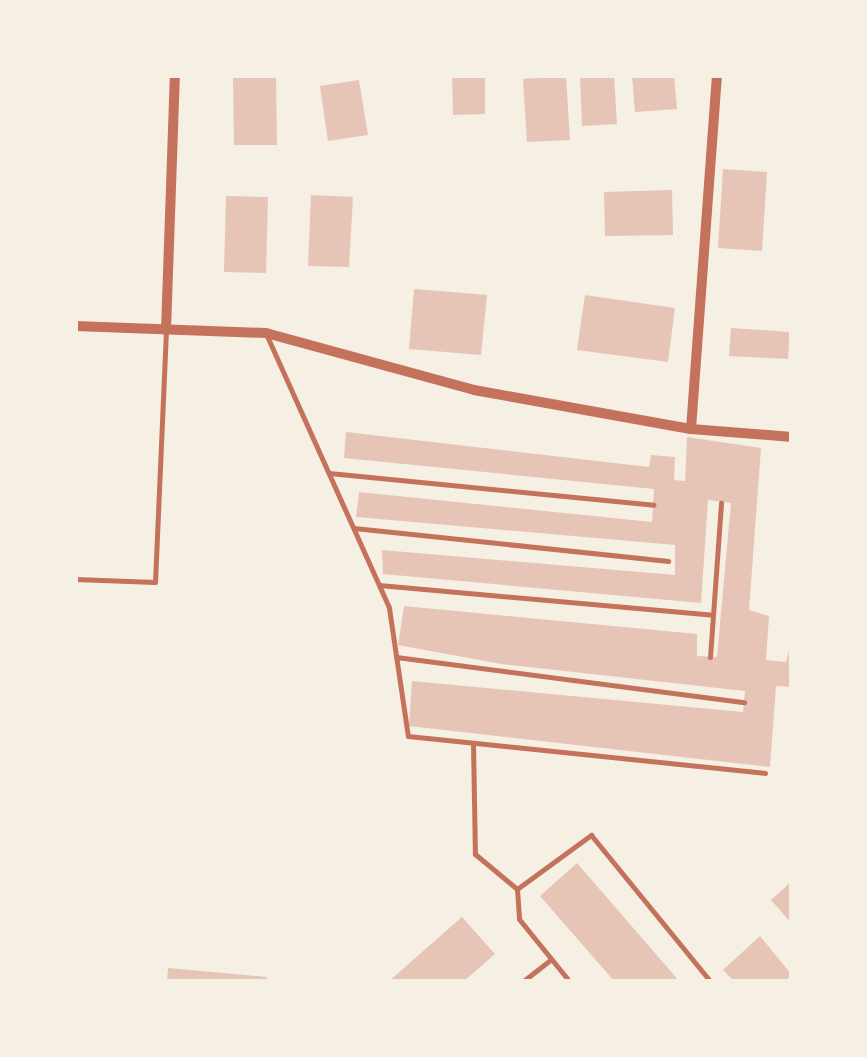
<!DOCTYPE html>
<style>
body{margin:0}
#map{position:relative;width:867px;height:1057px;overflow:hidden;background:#f6efe4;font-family:"Golos Text",sans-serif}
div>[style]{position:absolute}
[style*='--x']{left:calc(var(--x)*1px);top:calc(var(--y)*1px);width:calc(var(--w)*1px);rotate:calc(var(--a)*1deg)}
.building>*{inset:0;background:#e6c5b7}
.service>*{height:5px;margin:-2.5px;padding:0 2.5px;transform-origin:2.5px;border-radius:2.5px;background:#c5725c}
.minor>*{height:10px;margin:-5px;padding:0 5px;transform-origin:5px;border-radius:5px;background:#c5725c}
span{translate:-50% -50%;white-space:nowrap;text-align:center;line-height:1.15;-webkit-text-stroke:10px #f6efe4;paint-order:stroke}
.frame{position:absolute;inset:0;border:78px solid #f6efe4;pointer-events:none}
</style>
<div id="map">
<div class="building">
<div style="clip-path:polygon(233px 75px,276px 75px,277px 145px,234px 145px)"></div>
<div style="clip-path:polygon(452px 75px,485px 75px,485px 114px,453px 115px)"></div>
<div style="clip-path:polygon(580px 75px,614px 75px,617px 124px,582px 126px)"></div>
<div style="clip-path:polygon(632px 75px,674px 75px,677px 109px,635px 112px)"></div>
<div style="clip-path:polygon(566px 76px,570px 140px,527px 142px,523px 79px)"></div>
<div style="clip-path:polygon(359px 80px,368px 135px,328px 141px,320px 86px)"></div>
<div style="clip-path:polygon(723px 169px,767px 172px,762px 251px,718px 248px)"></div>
<div style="clip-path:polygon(672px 190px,673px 235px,605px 236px,604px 192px)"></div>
<div style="clip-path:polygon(311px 195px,353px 197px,349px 267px,308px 266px)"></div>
<div style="clip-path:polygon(226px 196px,268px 197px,266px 273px,224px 272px)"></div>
<div style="clip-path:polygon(414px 289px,487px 295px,481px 355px,409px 349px)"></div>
<div style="clip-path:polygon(585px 295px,675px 308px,668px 362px,577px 350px)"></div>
<div style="clip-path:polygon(731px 328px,790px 332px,788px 359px,729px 356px)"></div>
<div style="clip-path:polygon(346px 432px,649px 467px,651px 455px,675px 457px,674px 480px,685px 481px,687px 437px,761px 448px,749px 610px,769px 616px,766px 660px,786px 662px,792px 639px,792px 687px,776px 686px,770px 767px,409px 726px,412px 681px,743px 712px,745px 691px,501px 664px,398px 645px,404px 606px,697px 634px,697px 656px,717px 657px,731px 503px,708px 500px,701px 603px,383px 574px,382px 550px,675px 575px,675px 545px,356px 517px,359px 492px,652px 522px,654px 489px,344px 458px)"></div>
<div style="clip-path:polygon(577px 863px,680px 982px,615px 982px,540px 896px)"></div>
<div style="clip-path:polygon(792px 881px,792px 924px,771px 900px)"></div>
<div style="clip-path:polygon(462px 917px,495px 954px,463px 982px,388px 982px)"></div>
<div style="clip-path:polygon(760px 936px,792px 975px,784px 982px,735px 982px,723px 970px)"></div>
<div style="clip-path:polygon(168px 968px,267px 977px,266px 982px,167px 982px)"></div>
</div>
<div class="service">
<div style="--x:267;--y:336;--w:298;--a:65.8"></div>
<div style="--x:389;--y:608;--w:129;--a:81.6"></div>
<div style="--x:408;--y:736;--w:359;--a:5.9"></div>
<div style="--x:329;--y:473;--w:326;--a:5.6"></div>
<div style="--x:354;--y:528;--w:316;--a:6"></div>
<div style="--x:75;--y:579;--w:80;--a:2.1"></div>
<div style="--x:155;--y:582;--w:249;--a:-87.5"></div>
<div style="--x:379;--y:585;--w:335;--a:5.1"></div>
<div style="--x:396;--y:657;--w:351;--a:7.4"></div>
<div style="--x:710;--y:657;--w:155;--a:-85.9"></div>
<div style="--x:473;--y:743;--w:111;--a:89"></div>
<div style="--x:475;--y:854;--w:55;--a:39.8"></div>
<div style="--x:517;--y:889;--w:92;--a:-36.1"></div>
<div style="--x:591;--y:835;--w:190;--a:50.8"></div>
<div style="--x:517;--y:889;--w:30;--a:86"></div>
<div style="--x:519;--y:919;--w:81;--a:51"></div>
<div style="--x:522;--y:982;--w:37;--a:-38"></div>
</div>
<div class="minor">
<div style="--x:75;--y:326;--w:191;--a:2.1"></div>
<div style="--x:266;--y:333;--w:216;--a:15.3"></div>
<div style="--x:474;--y:390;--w:220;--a:10.2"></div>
<div style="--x:691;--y:429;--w:101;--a:4.5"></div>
<div style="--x:166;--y:330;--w:255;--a:-88"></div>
<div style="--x:691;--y:429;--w:355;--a:-85.8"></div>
</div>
<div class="frame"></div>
</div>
